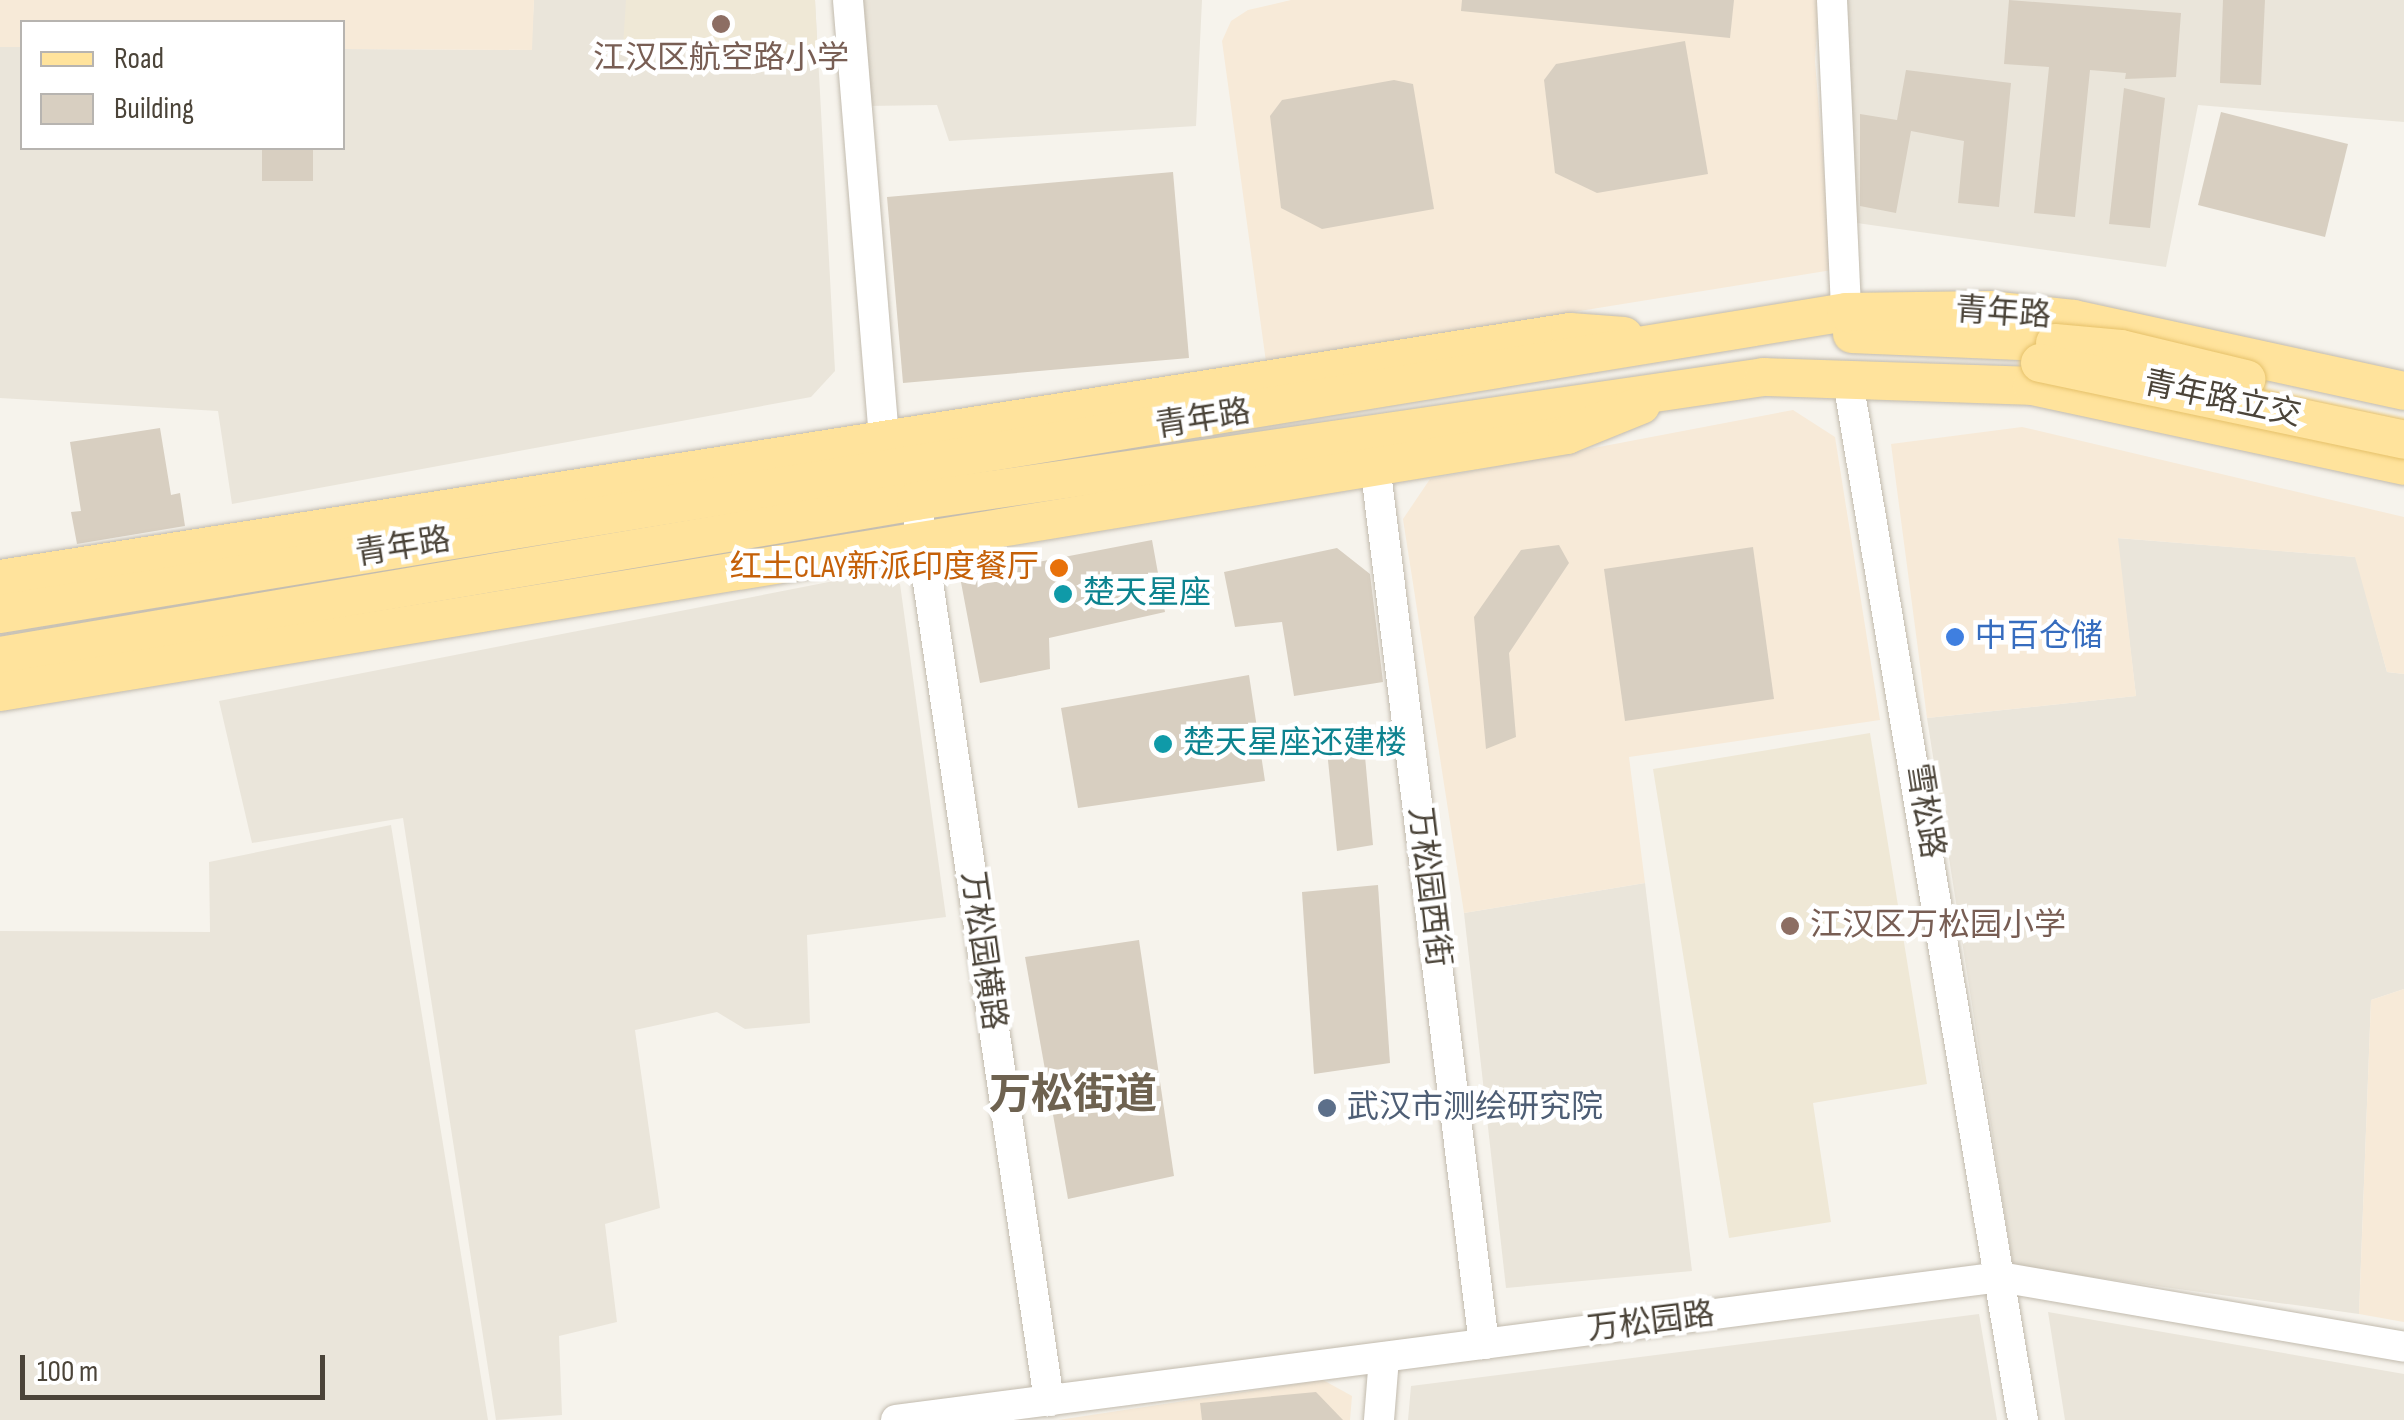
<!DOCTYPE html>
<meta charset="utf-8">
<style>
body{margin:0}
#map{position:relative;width:2404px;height:1420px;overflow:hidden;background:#f6f3ec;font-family:"Sofia Sans Condensed","Noto Sans SC",sans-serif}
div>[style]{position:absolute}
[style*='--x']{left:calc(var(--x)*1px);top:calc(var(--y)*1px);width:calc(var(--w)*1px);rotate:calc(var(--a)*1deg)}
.residential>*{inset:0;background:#eae5da}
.commercial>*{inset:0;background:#f7ead8}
.education>*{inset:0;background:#efe8d6}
.building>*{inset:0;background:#d8cfc1}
.roads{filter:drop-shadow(0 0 2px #c2bbae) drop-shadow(0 0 2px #c2bbae)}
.minor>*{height:30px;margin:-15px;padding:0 15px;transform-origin:15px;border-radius:15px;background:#fff}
.major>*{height:38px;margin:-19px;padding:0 19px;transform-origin:19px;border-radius:19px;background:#ffe39c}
.bridges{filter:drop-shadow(0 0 2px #e6c16a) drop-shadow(0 0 2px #e6c16a)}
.major-bridge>*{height:38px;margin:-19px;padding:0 19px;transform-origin:19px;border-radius:19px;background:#ffe39c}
.dots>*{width:28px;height:28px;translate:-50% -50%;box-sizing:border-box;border:5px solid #fff;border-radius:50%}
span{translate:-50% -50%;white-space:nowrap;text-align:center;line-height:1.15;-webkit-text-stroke:9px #fff;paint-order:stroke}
.education-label{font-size:32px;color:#785e54}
.left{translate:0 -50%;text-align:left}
.street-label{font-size:32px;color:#4b4439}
.food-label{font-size:32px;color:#c56008}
.right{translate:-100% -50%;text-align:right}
.culture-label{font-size:32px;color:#0d838f}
.shop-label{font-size:32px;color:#366cbe}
.service-label{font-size:32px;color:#4e5e75}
.district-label{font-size:42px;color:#6e6250;font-weight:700}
.legend{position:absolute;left:20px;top:20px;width:325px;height:130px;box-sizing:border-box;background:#fff;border:2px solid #b7b4b0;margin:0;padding:12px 18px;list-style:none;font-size:30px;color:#4b4439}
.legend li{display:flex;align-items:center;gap:20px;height:50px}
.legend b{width:50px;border:2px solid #b7b4b0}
.scale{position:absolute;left:20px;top:1355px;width:305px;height:45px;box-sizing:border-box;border:5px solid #4b4439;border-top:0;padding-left:12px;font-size:30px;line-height:35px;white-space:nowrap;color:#4b4439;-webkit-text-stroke:8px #fff;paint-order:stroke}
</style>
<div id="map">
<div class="residential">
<div style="clip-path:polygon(534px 0,815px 0,835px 371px,811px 397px,232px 504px,218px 411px,0 398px,0 47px,22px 47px,22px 148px,342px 148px,343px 49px,531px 50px)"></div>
<div style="clip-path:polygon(860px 0,1202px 0,1196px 126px,949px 141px,937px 105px,866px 106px)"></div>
<div style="clip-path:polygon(1842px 0,2404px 0,2404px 122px,2198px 105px,2166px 267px,1843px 221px)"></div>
<div style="clip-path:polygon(2117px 538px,2356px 557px,2387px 672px,2404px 674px,2404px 989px,2371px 1000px,2359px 1314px,2013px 1266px,1927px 718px,2136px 696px)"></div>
<div style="clip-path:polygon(875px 573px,900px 584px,946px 917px,807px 935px,810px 1023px,745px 1029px,717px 1012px,635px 1030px,660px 1208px,605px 1224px,617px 1322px,559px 1336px,562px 1415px,496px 1420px,403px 818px,252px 843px,219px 701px)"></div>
<div style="clip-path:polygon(391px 825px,488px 1420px,0 1420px,0 931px,210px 932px,209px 862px)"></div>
<div style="clip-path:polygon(1645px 883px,1692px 1271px,1506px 1288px,1464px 913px)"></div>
<div style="clip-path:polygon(2048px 1312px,2404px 1374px,2404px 1420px,2065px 1420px)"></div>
<div style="clip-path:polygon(1979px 1314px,1997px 1420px,1408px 1420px,1411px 1386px)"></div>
</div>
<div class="commercial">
<div style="clip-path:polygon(0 0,534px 0,532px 50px,343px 49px,342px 22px,22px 22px,22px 47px,0 47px)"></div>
<div style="clip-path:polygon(1291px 0,1819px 0,1815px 61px,1832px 270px,1266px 362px,1222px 41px,1231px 21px,1248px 10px)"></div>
<div style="clip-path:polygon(1793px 410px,1835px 437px,1880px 720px,1629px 757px,1645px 883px,1464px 913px,1403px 519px,1430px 479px)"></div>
<div style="clip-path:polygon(2022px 427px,2404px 517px,2404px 674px,2387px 672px,2355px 557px,2118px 538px,2136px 696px,1927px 718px,1891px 444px)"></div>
<div style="clip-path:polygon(2404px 989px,2404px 1322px,2359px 1314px,2371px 1000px)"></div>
<div style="clip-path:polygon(1323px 1380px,1352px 1396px,1350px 1420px,1058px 1420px)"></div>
</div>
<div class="education">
<div style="clip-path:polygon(626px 0,815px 0,818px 58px,623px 47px)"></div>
<div style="clip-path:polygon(1870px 733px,1927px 1084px,1813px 1103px,1831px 1222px,1729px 1238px,1653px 769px)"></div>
</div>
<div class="building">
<div style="clip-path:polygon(1462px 0,1734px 0,1730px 38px,1461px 11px)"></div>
<div style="clip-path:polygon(2009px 0,2181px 13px,2176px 77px,2125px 79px,2126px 73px,2090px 70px,2075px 217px,2034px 213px,2049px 67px,2004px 64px)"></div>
<div style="clip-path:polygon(2223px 0,2265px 0,2261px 85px,2220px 83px)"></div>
<div style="clip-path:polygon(1685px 41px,1708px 174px,1597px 193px,1555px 173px,1544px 80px,1556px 64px)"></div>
<div style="clip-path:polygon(1906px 70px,2011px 83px,1999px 207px,1958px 203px,1964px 141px,1911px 131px,1896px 213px,1860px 206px,1860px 114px,1897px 120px)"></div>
<div style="clip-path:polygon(1394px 80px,1413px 84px,1434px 209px,1322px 229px,1281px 208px,1270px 116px,1282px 100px)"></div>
<div style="clip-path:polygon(2124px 88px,2165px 98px,2150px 228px,2109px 224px)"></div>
<div style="clip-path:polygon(2221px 112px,2348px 144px,2325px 237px,2198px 205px)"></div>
<div style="clip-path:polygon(262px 148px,313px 148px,313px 181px,262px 181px)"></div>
<div style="clip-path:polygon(1173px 172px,1189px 358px,903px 383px,887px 197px)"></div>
<div style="clip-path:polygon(160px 428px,171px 495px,180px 493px,185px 526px,77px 544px,71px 512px,81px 511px,70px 442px)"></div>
<div style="clip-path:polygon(1152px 540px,1165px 612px,1049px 638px,1050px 669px,980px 683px,960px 577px)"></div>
<div style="clip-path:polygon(1559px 545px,1569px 563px,1509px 653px,1516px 737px,1486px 749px,1474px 617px,1521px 550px)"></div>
<div style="clip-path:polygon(1753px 547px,1774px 699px,1625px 721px,1604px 569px)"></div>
<div style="clip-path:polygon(1337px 548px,1370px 574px,1383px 682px,1294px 696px,1282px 622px,1235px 627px,1224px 572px)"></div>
<div style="clip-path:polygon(1249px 675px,1265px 781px,1078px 808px,1061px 708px)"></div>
<div style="clip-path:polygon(1363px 734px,1373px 845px,1337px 851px,1326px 740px)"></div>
<div style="clip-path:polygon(1378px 885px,1390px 1063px,1314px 1074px,1302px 892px)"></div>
<div style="clip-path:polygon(1139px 940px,1174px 1176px,1068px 1199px,1025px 957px)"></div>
<div style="clip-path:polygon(1316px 1392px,1343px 1420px,1202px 1420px,1200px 1403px)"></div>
</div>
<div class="roads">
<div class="minor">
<div style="--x:848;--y:0;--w:462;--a:85.3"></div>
<div style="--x:1832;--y:0;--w:312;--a:87.4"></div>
<div style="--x:1848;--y:381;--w:1054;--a:80.44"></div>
<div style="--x:1373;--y:448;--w:903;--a:82.94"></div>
<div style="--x:916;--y:501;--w:910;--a:81.59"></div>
<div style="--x:896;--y:1420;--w:1113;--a:-7.38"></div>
<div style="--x:2000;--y:1277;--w:410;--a:9.8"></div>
<div style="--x:1379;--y:1420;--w:62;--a:-85.4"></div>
</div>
<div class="major">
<div style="--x:1852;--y:334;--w:192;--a:2.4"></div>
<div style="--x:0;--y:579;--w:1589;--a:-8.94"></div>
<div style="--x:1570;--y:332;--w:54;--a:4.2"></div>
<div style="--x:0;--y:614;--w:1871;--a:-9.29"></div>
<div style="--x:1846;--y:312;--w:143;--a:-0.8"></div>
<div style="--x:1989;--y:310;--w:85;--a:6"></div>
<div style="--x:2074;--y:319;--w:338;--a:12.3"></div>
<div style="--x:0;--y:656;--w:929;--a:-9.6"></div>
<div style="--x:916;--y:501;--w:857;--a:-8.32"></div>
<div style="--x:1764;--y:377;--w:268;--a:1.9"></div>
<div style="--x:2032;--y:386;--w:381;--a:12.1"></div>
<div style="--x:0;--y:692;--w:1588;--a:-9.31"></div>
<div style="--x:1567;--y:435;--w:80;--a:-22.1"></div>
</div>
</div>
<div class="bridges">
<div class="major-bridge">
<div style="--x:2055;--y:343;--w:66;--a:5.2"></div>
<div style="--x:2121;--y:349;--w:129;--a:13.5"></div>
<div style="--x:2040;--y:363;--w:372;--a:11.9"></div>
</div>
</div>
<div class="dots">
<div style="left:721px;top:24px;background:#8d6e63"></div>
<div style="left:1059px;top:568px;background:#e8710a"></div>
<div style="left:1063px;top:594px;background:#0f9aa8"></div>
<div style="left:1955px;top:637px;background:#3f7fe0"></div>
<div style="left:1163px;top:744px;background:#0f9aa8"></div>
<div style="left:1790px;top:926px;background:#8d6e63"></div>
<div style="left:1327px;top:1108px;background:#5c6f8a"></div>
</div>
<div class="education-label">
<span style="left:721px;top:59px">江汉区航空路小学</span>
<span class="left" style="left:1810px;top:926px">江汉区万松园小学</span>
</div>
<div class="street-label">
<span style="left:2003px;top:314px;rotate:4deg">青年路</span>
<span style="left:2222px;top:400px;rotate:12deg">青年路立交</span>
<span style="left:1203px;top:420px;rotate:-9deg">青年路</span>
<span style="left:403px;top:548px;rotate:-9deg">青年路</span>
<span style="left:1924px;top:811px;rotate:81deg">雪松路</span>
<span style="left:1428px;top:887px;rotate:83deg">万松园西街</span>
<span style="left:982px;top:951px;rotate:82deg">万松园横路</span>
<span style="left:1651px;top:1323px;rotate:-7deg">万松园路</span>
</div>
<div class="food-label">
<span class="right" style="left:1039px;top:568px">红土CLAY新派印度餐厅</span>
</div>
<div class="culture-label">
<span class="left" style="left:1083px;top:594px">楚天星座</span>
<span class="left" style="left:1183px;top:744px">楚天星座还建楼</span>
</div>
<div class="shop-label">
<span class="left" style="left:1975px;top:637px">中百仓储</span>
</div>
<div class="service-label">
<span class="left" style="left:1347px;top:1108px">武汉市测绘研究院</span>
</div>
<div class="district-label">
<span style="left:1073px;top:1096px">万松街道</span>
</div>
<ul class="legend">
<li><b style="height:12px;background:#ffe39c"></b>Road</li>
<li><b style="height:28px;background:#d8cfc1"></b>Building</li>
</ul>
<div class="scale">100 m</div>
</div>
